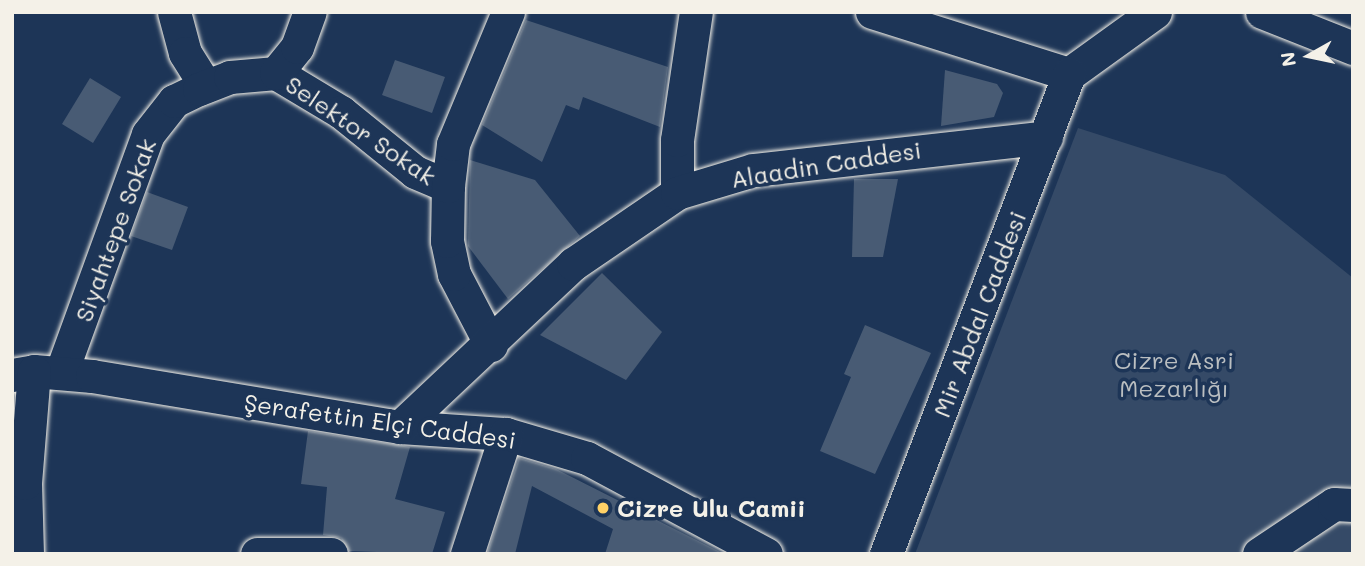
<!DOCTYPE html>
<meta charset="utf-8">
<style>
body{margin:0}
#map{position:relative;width:1365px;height:566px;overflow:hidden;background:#1d3557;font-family:Mali,sans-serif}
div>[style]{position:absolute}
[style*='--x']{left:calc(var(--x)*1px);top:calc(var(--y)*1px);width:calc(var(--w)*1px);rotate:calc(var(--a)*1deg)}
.green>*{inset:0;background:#354a67}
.building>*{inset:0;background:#485b74}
.roads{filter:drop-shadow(0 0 2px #f4f1e8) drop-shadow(0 0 2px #f4f1e8)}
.minor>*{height:33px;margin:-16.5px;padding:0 16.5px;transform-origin:16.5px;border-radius:16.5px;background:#1d3557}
.dots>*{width:19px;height:19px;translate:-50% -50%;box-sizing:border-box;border:4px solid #1d3557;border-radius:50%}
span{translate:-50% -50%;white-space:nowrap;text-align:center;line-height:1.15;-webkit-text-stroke:7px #1d3557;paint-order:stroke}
.street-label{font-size:24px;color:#f4f1e8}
.park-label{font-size:24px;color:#bbbfc1}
.poi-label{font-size:24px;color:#f4f1e8;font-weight:700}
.left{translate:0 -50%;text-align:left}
.frame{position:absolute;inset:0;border:14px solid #f4f1e8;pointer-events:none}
.north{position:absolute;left:1274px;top:21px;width:70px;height:70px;-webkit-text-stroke:5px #1d3557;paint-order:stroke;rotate:261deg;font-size:19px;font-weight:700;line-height:28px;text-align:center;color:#f4f1e8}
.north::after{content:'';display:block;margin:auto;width:24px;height:32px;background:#f4f1e8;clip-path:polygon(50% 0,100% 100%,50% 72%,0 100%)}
</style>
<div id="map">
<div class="green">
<div style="clip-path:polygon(1078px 128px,1225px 175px,1353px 278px,1353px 554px,915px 554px)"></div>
</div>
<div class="building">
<div style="clip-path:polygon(526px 20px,668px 67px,660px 127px,583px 97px,579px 110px,566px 105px,542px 162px,482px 125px)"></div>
<div style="clip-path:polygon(395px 60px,445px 77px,432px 113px,382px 95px)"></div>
<div style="clip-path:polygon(945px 70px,997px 84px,1003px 93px,994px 117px,941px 126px)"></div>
<div style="clip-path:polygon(90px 78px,121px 97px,93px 143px,62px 124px)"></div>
<div style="clip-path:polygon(470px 160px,535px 180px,580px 236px,508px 299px,468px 246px)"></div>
<div style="clip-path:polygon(854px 179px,898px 179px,883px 257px,852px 257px)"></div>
<div style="clip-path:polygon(147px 192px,188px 207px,172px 250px,131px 236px)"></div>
<div style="clip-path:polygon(602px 273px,662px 332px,626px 380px,540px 335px)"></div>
<div style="clip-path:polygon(865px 325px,931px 353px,875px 474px,820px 451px,851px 377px,844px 374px)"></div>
<div style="clip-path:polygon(308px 431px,410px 447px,395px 499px,445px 512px,432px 554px,349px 551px,341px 538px,323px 535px,327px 487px,301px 484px)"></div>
<div style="clip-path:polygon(519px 458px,556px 469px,724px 554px,605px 554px,613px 529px,532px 486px,515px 554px,487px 554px)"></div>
</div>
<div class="roads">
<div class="minor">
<div style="--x:174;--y:12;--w:42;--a:75"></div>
<div style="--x:185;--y:53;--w:39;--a:58"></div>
<div style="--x:872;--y:12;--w:207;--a:17.5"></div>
<div style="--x:1262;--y:12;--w:98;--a:21.6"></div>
<div style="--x:276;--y:73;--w:76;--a:31"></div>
<div style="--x:341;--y:112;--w:95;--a:39"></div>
<div style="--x:415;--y:172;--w:36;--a:23"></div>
<div style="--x:1069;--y:74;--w:106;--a:-35.8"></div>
<div style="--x:677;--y:193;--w:53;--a:-90"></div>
<div style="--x:677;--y:140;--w:129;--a:-81.6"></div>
<div style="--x:491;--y:345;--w:80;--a:-117.5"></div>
<div style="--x:454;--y:274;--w:34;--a:-102"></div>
<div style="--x:447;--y:241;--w:55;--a:-89"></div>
<div style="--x:448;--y:186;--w:42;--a:-83.2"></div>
<div style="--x:453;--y:144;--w:143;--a:-67.4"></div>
<div style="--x:61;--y:373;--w:254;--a:-70"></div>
<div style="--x:148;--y:134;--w:42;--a:-51.8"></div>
<div style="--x:174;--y:101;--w:28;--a:-26"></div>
<div style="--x:199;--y:89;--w:33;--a:-21"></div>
<div style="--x:230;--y:77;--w:46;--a:-5"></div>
<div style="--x:276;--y:73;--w:33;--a:-51"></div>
<div style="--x:297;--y:47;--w:37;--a:-70"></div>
<div style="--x:12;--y:375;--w:22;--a:-10"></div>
<div style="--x:34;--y:371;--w:58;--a:4.9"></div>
<div style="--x:92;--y:376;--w:312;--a:9.4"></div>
<div style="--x:400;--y:427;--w:106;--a:3.8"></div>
<div style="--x:506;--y:434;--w:84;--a:16.5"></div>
<div style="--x:587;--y:458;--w:203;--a:28.2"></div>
<div style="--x:400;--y:427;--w:238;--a:-43.3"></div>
<div style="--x:573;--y:264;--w:126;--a:-34.3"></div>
<div style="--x:677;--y:193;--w:79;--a:-16.8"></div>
<div style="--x:753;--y:170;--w:295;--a:-6.4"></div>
<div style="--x:27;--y:554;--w:71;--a:-91.6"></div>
<div style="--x:25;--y:483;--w:112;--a:-85.4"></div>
<div style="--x:257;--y:554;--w:74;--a:0"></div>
<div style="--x:467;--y:554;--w:126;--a:-72"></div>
<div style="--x:886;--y:554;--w:514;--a:-69.13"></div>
<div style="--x:1259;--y:554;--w:90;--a:-33.7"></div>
<div style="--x:1334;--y:504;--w:19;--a:3"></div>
</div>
</div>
<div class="dots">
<div style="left:603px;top:508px;background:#ffd166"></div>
</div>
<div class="street-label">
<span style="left:361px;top:130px;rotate:34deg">Selektor Sokak</span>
<span style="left:826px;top:164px;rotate:-9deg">Alaadin Caddesi</span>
<span style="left:115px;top:230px;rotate:-70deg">Siyahtepe Sokak</span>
<span style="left:979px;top:314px;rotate:-69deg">Mir Abdal Caddesi</span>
<span style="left:380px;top:421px;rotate:8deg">Şerafettin Elçi Caddesi</span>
</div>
<div class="park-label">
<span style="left:1174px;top:374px">Cizre Asri<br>Mezarlığı</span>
</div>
<div class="poi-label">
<span class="left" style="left:617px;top:508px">Cizre Ulu Camii</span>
</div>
<div class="frame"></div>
<div class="north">N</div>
</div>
